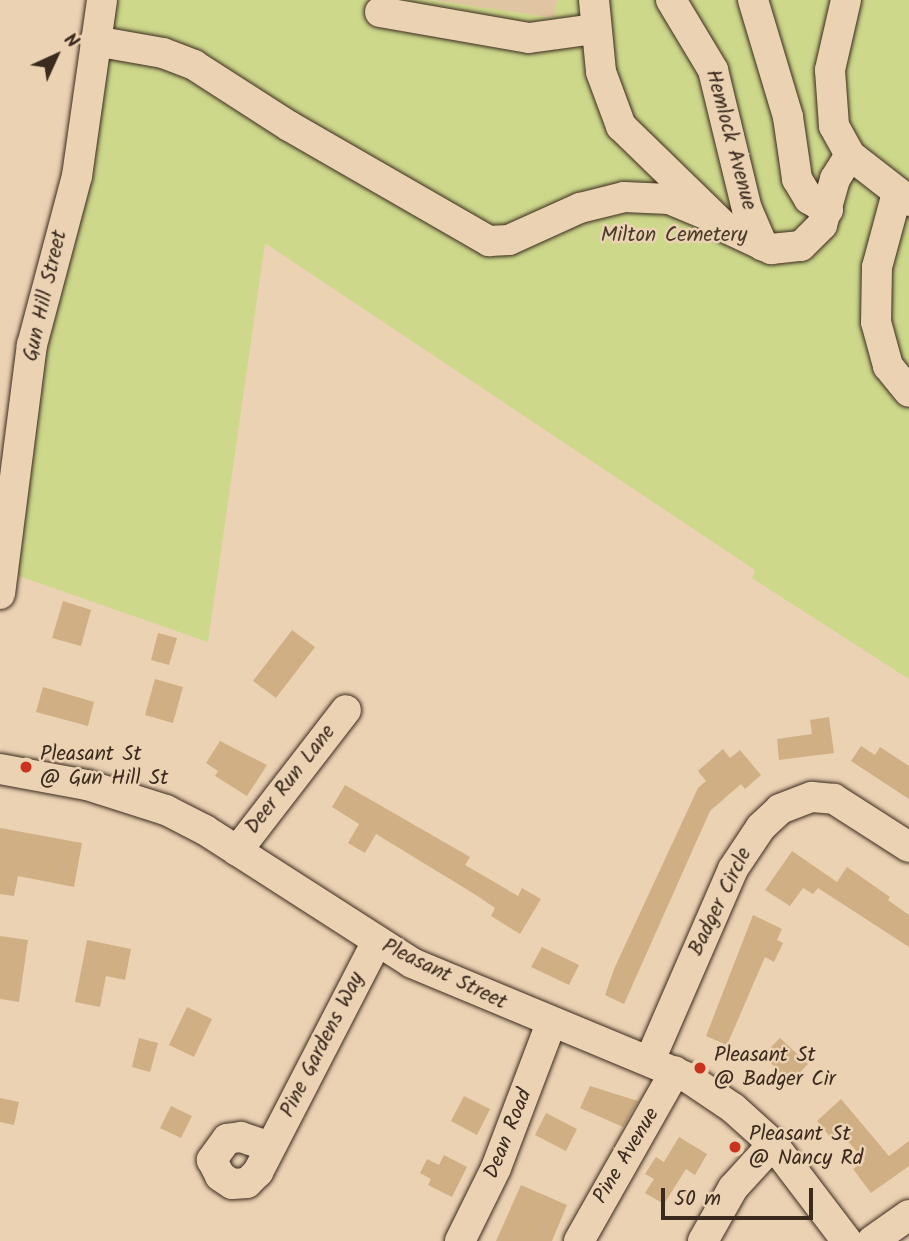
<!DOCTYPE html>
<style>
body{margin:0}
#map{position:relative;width:909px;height:1241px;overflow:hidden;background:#ebd2b3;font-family:Kalam,sans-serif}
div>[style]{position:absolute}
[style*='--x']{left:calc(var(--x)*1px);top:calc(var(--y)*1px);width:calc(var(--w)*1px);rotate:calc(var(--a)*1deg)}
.built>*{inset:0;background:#e0c5a2}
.green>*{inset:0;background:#cdd88b}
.building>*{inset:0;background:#d0af85}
.roads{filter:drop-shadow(0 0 2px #3b2a1e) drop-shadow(0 0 2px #3b2a1e)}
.minor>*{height:30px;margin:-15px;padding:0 15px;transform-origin:15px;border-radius:15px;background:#ebd2b3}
.dots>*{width:19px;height:19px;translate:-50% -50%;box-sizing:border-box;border:4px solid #ebd2b3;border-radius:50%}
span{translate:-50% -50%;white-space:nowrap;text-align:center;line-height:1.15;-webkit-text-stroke:5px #ebd2b3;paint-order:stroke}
.street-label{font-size:21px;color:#3b2a1e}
.park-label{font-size:21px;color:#4a3b29}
.poi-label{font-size:21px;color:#3b2a1e}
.left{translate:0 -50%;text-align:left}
.north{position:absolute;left:21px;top:21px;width:70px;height:70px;-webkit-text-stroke:5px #ebd2b3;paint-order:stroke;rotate:45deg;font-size:19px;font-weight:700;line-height:28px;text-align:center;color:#3b2a1e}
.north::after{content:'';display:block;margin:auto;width:24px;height:32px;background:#3b2a1e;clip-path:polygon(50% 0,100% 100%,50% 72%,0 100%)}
.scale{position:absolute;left:661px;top:1188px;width:152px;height:32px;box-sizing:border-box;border:4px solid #3b2a1e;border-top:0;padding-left:9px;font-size:21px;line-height:24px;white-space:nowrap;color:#3b2a1e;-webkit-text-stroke:5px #ebd2b3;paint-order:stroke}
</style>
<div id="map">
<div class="built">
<div style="clip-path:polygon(432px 0,557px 0,555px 18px)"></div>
</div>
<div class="green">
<div style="clip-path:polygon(111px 0,432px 0,554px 18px,557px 0,909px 0,909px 679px,752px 578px,755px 570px,265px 243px,208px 642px,16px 575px,39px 370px)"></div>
</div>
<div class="building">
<div style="clip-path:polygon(63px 601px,91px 610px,81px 646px,52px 638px)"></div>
<div style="clip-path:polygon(292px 630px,315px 647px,276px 698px,253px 681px)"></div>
<div style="clip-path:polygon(158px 633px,177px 638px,169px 665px,151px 660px)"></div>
<div style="clip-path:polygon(155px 679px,183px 687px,173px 723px,145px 715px)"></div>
<div style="clip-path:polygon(43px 687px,94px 702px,88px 726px,36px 712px)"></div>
<div style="clip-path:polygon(829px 717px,834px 753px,779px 760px,777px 739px,812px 734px,810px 720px)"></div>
<div style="clip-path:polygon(220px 741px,267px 765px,247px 796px,215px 776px,218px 771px,206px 763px)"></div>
<div style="clip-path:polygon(861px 746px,875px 755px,880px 747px,909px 766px,909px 799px,851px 761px)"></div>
<div style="clip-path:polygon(723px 749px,730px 758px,740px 750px,761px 775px,745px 789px,741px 784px,710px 811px,624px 1004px,605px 995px,614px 969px,698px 788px,706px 781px,698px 771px)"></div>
<div style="clip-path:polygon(345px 785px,470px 857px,465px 865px,518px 896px,522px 888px,541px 899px,520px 934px,491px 916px,495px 908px,476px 895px,376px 834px,365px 853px,348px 843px,359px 824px,332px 807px)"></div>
<div style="clip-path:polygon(0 828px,82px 843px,74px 887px,18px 876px,14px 896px,0 894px)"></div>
<div style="clip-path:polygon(792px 851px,837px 882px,847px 867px,890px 897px,888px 900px,909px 915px,909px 947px,818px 888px,813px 894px,803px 888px,790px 906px,765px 890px)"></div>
<div style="clip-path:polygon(753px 915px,782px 929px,777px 940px,783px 943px,774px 962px,765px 957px,727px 1045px,706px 1036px)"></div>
<div style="clip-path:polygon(0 936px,28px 940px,19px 1002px,0 999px)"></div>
<div style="clip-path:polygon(87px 940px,131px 949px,125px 980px,106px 976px,100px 1007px,75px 1002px)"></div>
<div style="clip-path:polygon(542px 947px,579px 965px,569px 985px,531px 967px)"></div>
<div style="clip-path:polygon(187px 1007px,212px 1019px,194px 1057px,169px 1045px)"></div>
<div style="clip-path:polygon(139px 1038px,158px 1043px,150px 1072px,132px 1067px)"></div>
<div style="clip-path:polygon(780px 1038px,808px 1064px,786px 1087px,771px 1073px,776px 1068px,763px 1055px)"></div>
<div style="clip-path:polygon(590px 1086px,638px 1101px,623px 1127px,580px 1108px)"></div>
<div style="clip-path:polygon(464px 1096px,490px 1109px,477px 1135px,451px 1121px)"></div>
<div style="clip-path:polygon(0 1098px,19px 1102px,14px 1125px,0 1122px)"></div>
<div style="clip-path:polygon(841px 1099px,889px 1156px,909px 1141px,909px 1166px,871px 1193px,853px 1169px,865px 1161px,839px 1131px,831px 1138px,817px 1121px)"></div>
<div style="clip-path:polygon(171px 1106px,192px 1116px,181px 1138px,160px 1128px)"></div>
<div style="clip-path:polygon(546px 1113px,577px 1129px,566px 1151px,535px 1135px)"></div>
<div style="clip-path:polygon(679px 1137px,707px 1154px,695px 1175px,686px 1169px,664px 1204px,645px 1193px,654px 1179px,645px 1174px,656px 1157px,664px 1162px)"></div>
<div style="clip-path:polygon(444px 1155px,467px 1167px,452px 1197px,428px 1185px,431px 1179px,420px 1173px,427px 1159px,439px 1165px)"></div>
<div style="clip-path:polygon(521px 1185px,567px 1205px,552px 1241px,496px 1241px)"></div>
</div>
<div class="roads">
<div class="minor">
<div style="--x:594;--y:0;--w:72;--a:84.4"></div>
<div style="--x:601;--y:72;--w:58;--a:69.7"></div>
<div style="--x:621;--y:126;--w:146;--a:44.2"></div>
<div style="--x:726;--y:228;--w:50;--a:25"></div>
<div style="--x:771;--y:249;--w:30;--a:-6"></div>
<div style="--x:801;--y:246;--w:30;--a:-45"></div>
<div style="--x:822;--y:225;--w:48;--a:-74.2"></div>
<div style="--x:835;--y:179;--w:28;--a:-58"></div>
<div style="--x:671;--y:0;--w:82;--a:59"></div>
<div style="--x:713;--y:70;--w:143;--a:76.3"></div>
<div style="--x:747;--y:209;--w:40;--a:66.6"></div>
<div style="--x:753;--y:0;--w:122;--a:73.3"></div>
<div style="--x:788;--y:117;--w:63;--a:81.7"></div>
<div style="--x:797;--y:179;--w:23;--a:59"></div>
<div style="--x:809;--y:199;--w:22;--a:30"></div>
<div style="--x:846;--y:0;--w:72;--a:102.9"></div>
<div style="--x:830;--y:70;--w:56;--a:85.9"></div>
<div style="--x:834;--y:126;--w:33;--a:61"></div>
<div style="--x:850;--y:155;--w:75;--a:37.9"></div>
<div style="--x:380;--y:12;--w:151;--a:9.9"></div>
<div style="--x:529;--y:38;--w:67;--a:-7.8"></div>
<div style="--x:95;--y:41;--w:69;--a:10"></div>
<div style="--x:163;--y:53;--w:33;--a:21"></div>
<div style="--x:194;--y:65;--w:113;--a:32.7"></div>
<div style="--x:289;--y:126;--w:231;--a:29.9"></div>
<div style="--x:489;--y:241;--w:20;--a:-3"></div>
<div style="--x:509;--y:240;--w:78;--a:-24.3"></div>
<div style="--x:580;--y:208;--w:45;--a:-14"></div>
<div style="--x:624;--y:197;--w:45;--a:2.5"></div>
<div style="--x:669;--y:199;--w:44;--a:22.5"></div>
<div style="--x:897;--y:193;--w:77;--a:105.1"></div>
<div style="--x:877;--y:267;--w:55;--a:91"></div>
<div style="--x:876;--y:322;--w:46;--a:74.7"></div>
<div style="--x:888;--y:366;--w:33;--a:51"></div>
<div style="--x:0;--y:594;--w:251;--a:-82.7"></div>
<div style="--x:32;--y:345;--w:175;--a:-75.1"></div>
<div style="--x:77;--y:176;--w:178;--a:-81.9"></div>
<div style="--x:0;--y:769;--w:88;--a:10.4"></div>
<div style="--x:87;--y:785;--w:83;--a:17.6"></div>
<div style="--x:166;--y:810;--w:44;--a:27.1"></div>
<div style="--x:205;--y:830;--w:246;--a:32.7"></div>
<div style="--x:412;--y:963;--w:301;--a:22.6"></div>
<div style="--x:690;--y:1079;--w:52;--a:34"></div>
<div style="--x:733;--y:1108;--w:54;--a:42"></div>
<div style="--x:773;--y:1144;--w:122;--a:52.7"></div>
<div style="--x:237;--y:851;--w:178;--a:-52.3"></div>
<div style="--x:650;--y:1060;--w:208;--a:-66.5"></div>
<div style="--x:733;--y:869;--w:50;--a:-56.3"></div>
<div style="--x:761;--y:827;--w:26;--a:-43"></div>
<div style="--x:780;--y:809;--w:34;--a:-21"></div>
<div style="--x:812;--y:797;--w:22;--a:5"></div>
<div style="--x:834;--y:799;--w:89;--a:32.6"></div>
<div style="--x:270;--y:1147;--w:31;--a:-161"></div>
<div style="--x:241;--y:1137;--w:14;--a:172"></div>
<div style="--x:227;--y:1139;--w:26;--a:126"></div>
<div style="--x:212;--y:1160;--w:18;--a:63"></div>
<div style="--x:220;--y:1176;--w:14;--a:34"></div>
<div style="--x:232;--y:1184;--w:15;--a:-4"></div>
<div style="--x:247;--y:1183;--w:16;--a:-45"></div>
<div style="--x:258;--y:1172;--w:258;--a:-62.7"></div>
<div style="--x:460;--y:1241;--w:81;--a:-63.7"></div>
<div style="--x:496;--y:1168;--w:155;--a:-69.2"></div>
<div style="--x:579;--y:1241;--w:195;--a:-60.5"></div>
<div style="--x:703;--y:1241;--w:61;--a:-60.5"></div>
<div style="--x:733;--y:1188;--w:59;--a:-47.7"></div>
<div style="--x:872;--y:1241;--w:45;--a:-35.1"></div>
</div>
</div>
<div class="dots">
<div style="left:26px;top:767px;background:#c8321e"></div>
<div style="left:700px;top:1068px;background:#c8321e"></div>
<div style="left:735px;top:1147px;background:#c8321e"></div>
</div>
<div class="street-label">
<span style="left:730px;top:140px;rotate:75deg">Hemlock Avenue</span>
<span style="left:46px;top:296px;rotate:-77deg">Gun Hill Street</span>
<span style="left:291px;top:780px;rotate:-52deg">Deer Run Lane</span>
<span style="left:721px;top:902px;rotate:-64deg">Badger Circle</span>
<span style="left:444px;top:975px;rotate:26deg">Pleasant Street</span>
<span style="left:323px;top:1045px;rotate:-63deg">Pine Gardens Way</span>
<span style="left:509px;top:1134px;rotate:-68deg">Dean Road</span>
<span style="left:627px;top:1156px;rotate:-59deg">Pine Avenue</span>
</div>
<div class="park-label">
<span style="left:674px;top:236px">Milton Cemetery</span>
</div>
<div class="poi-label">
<span class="left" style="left:40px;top:767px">Pleasant St<br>@ Gun Hill St</span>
<span class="left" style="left:714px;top:1068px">Pleasant St<br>@ Badger Cir</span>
<span class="left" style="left:749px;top:1147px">Pleasant St<br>@ Nancy Rd</span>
</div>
<div class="north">N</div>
<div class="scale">50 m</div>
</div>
